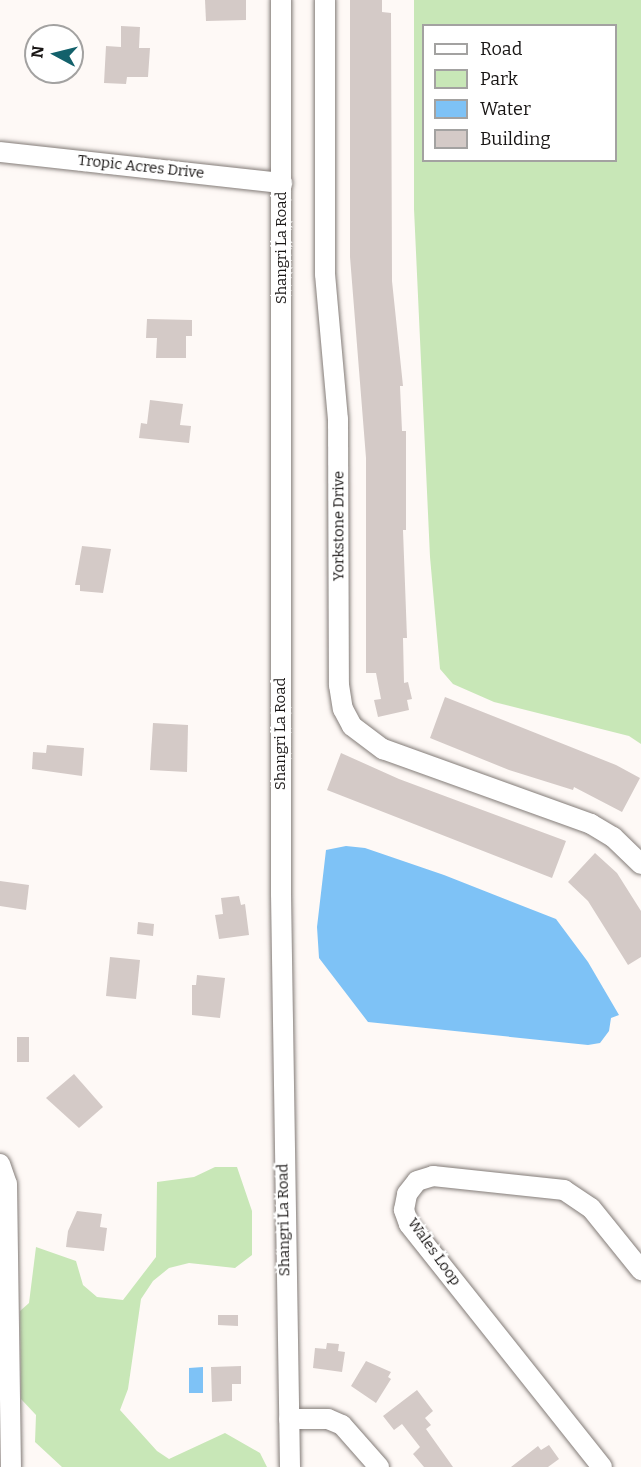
<!DOCTYPE html>
<style>
body{margin:0}
#map{position:relative;width:641px;height:1467px;overflow:hidden;background:#fef9f6;font-family:Bitter,serif}
div>[style]{position:absolute}
[style*='--x']{left:calc(var(--x)*1px);top:calc(var(--y)*1px);width:calc(var(--w)*1px);rotate:calc(var(--a)*1deg)}
.green>*{inset:0;background:#c8e7b7}
.water>*{inset:0;background:#7ec2f6}
.building>*{inset:0;background:#d4cac7}
.roads{filter:drop-shadow(0 0 2px #837c78) drop-shadow(0 0 2px #837c78)}
.minor>*{height:20px;margin:-10px;padding:0 10px;transform-origin:10px;border-radius:10px;background:#fff}
span{translate:-50% -50%;white-space:nowrap;text-align:center;line-height:1.15;-webkit-text-stroke:4.5px #fff;paint-order:stroke}
.street-label{font-size:15px;color:#191615}
.legend{position:absolute;left:422px;top:24px;width:195px;height:138px;box-sizing:border-box;background:#fff;border:2px solid #a3a2a1;margin:0;padding:8px 10px;list-style:none;font-size:18px;color:#191615}
.legend li{display:flex;align-items:center;gap:12px;height:30px}
.legend b{width:30px;border:2px solid #a3a2a1}
.north{position:absolute;left:24px;top:24px;width:60px;height:60px;box-sizing:border-box;background:#fff;border:2px solid #a3a2a1;border-radius:50%;rotate:277deg;font-size:16px;font-weight:700;line-height:24px;text-align:center;color:#191615}
.north::after{content:'';display:block;margin:auto;width:21px;height:27px;background:#13616b;clip-path:polygon(50% 0,100% 100%,50% 72%,0 100%)}
</style>
<div id="map">
<div class="green">
<div style="clip-path:polygon(evenodd,414px 0,641px 0,641px 744px,629px 736px,494px 702px,453px 684px,440px 669px,430px 557px,414px 209px,414px 0,424px 26px,616px 26px,616px 160px,424px 160px,424px 26px)"></div>
<div style="clip-path:polygon(215px 1167px,237px 1167px,252px 1211px,252px 1255px,235px 1268px,189px 1263px,169px 1268px,153px 1281px,141px 1299px,128px 1389px,120px 1410px,157px 1451px,169px 1459px,225px 1433px,260px 1453px,267px 1467px,62px 1467px,35px 1442px,36px 1415px,21px 1399px,20px 1311px,29px 1303px,36px 1247px,76px 1261px,83px 1285px,97px 1297px,123px 1300px,156px 1257px,157px 1182px,194px 1177px)"></div>
</div>
<div class="water">
<div style="clip-path:polygon(346px 846px,365px 848px,444px 875px,556px 919px,588px 962px,619px 1015px,611px 1018px,609px 1031px,600px 1043px,588px 1045px,368px 1022px,319px 958px,317px 927px,326px 850px)"></div>
<div style="clip-path:polygon(203px 1367px,203px 1393px,189px 1393px,189px 1368px)"></div>
</div>
<div class="building">
<div style="clip-path:polygon(205px 0,246px 0,246px 20px,206px 21px)"></div>
<div style="clip-path:polygon(350px 0,382px 0,382px 12px,391px 13px,392px 281px,403px 386px,400px 386px,402px 431px,406px 431px,406px 530px,403px 530px,407px 638px,403px 638px,404px 683px,408px 682px,412px 699px,407px 700px,409px 710px,378px 717px,374px 700px,381px 699px,376px 673px,366px 673px,366px 458px,350px 257px)"></div>
<div style="clip-path:polygon(121px 26px,140px 27px,139px 48px,150px 48px,148px 77px,127px 77px,126px 84px,104px 83px,106px 46px,121px 47px)"></div>
<div style="clip-path:polygon(147px 319px,192px 320px,192px 336px,186px 336px,186px 358px,156px 358px,157px 338px,146px 338px)"></div>
<div style="clip-path:polygon(150px 400px,183px 404px,180px 425px,191px 426px,189px 443px,139px 438px,141px 423px,147px 424px)"></div>
<div style="clip-path:polygon(82px 546px,111px 549px,103px 593px,80px 591px,80px 585px,75px 585px)"></div>
<div style="clip-path:polygon(445px 697px,616px 765px,640px 778px,622px 812px,574px 787px,573px 790px,509px 770px,430px 738px)"></div>
<div style="clip-path:polygon(153px 723px,188px 725px,187px 772px,150px 770px)"></div>
<div style="clip-path:polygon(47px 745px,84px 748px,82px 776px,32px 769px,33px 752px,46px 753px)"></div>
<div style="clip-path:polygon(341px 753px,399px 779px,566px 841px,552px 878px,327px 790px)"></div>
<div style="clip-path:polygon(595px 853px,617px 873px,641px 911px,641px 957px,628px 965px,588px 901px,568px 882px)"></div>
<div style="clip-path:polygon(0 881px,29px 885px,26px 910px,0 906px)"></div>
<div style="clip-path:polygon(239px 896px,241px 905px,245px 904px,249px 935px,219px 939px,215px 915px,223px 914px,221px 898px)"></div>
<div style="clip-path:polygon(138px 922px,154px 924px,153px 936px,137px 934px)"></div>
<div style="clip-path:polygon(110px 957px,140px 960px,136px 999px,106px 996px)"></div>
<div style="clip-path:polygon(197px 975px,225px 978px,220px 1018px,192px 1015px,192px 985px,196px 985px)"></div>
<div style="clip-path:polygon(17px 1037px,29px 1037px,29px 1062px,17px 1062px)"></div>
<div style="clip-path:polygon(74px 1074px,103px 1107px,79px 1128px,46px 1098px)"></div>
<div style="clip-path:polygon(77px 1211px,102px 1214px,100px 1227px,107px 1228px,104px 1251px,66px 1247px,68px 1231px)"></div>
<div style="clip-path:polygon(218px 1315px,238px 1315px,238px 1326px,218px 1325px)"></div>
<div style="clip-path:polygon(327px 1343px,339px 1344px,338px 1351px,345px 1352px,342px 1372px,313px 1368px,315px 1348px,326px 1349px)"></div>
<div style="clip-path:polygon(366px 1361px,391px 1372px,388px 1377px,391px 1379px,376px 1403px,351px 1386px)"></div>
<div style="clip-path:polygon(241px 1366px,241px 1384px,232px 1384px,232px 1401px,212px 1402px,211px 1367px)"></div>
<div style="clip-path:polygon(417px 1390px,433px 1411px,425px 1418px,431px 1425px,426px 1429px,453px 1467px,424px 1467px,413px 1454px,420px 1447px,402px 1424px,394px 1430px,383px 1416px)"></div>
<div style="clip-path:polygon(549px 1445px,559px 1459px,548px 1467px,511px 1467px,538px 1446px,541px 1450px)"></div>
</div>
<div class="roads">
<div class="minor">
<div style="--x:281;--y:0;--w:894;--a:90"></div>
<div style="--x:281;--y:894;--w:573;--a:89.1"></div>
<div style="--x:325;--y:0;--w:274;--a:90"></div>
<div style="--x:325;--y:274;--w:146;--a:84.9"></div>
<div style="--x:338;--y:419;--w:266;--a:89.8"></div>
<div style="--x:339;--y:685;--w:24;--a:81"></div>
<div style="--x:343;--y:709;--w:19;--a:62"></div>
<div style="--x:352;--y:726;--w:39;--a:37"></div>
<div style="--x:383;--y:749;--w:221;--a:19.8"></div>
<div style="--x:591;--y:824;--w:26;--a:31"></div>
<div style="--x:613;--y:837;--w:39;--a:44"></div>
<div style="--x:0;--y:152;--w:284;--a:6.3"></div>
<div style="--x:0;--y:1164;--w:21;--a:71"></div>
<div style="--x:7;--y:1184;--w:283;--a:89.2"></div>
<div style="--x:289;--y:1419;--w:39;--a:0"></div>
<div style="--x:328;--y:1419;--w:15;--a:23"></div>
<div style="--x:342;--y:1425;--w:56;--a:48.6"></div>
<div style="--x:602;--y:1467;--w:310;--a:-128.5"></div>
<div style="--x:409;--y:1224;--w:15;--a:-110"></div>
<div style="--x:404;--y:1210;--w:16;--a:-79"></div>
<div style="--x:407;--y:1194;--w:16;--a:-52"></div>
<div style="--x:417;--y:1181;--w:17;--a:-17"></div>
<div style="--x:433;--y:1176;--w:132;--a:6.1"></div>
<div style="--x:564;--y:1190;--w:32;--a:34"></div>
<div style="--x:591;--y:1208;--w:80;--a:51.1"></div>
</div>
</div>
<div class="street-label">
<span style="left:141px;top:167px;rotate:6deg">Tropic Acres Drive</span>
<span style="left:282px;top:248px;rotate:-90deg">Shangri La Road</span>
<span style="left:339px;top:526px;rotate:-90deg">Yorkstone Drive</span>
<span style="left:281px;top:734px;rotate:-90deg">Shangri La Road</span>
<span style="left:284px;top:1220px;rotate:-91deg">Shangri La Road</span>
<span style="left:434px;top:1252px;rotate:54deg">Wales Loop</span>
</div>
<ul class="legend">
<li><b style="height:8px;background:#fff"></b>Road</li>
<li><b style="height:16px;background:#c8e7b7"></b>Park</li>
<li><b style="height:16px;background:#7ec2f6"></b>Water</li>
<li><b style="height:16px;background:#d4cac7"></b>Building</li>
</ul>
<div class="north">N</div>
</div>
